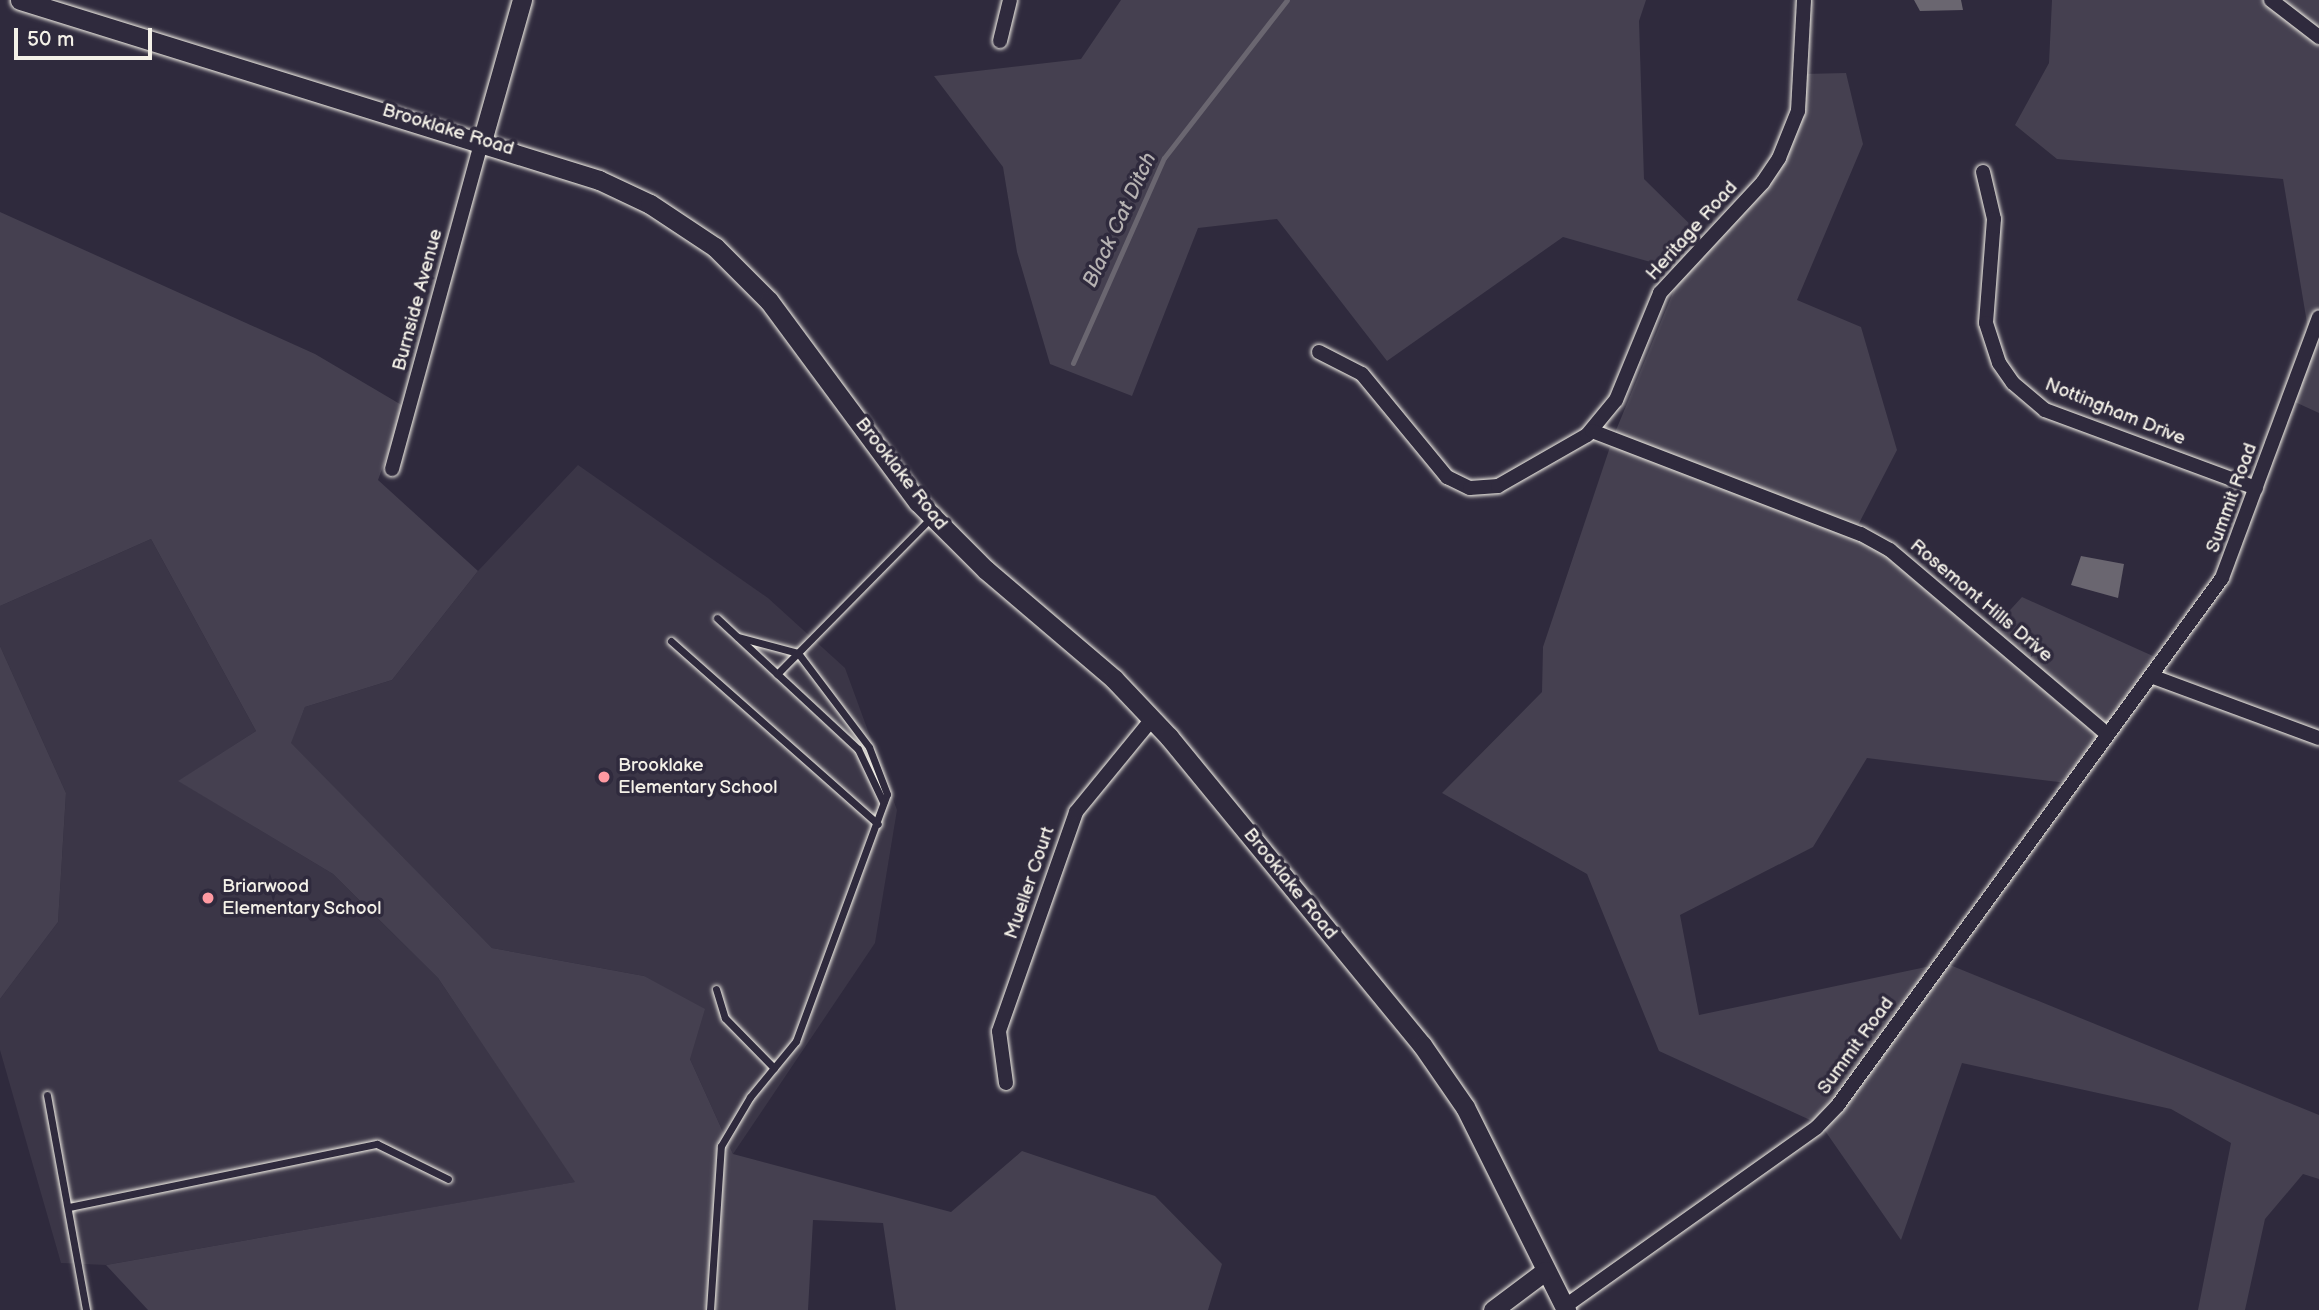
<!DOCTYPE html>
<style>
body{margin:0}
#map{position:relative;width:2319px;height:1310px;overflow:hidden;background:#2f2a3d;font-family:"Balsamiq Sans",sans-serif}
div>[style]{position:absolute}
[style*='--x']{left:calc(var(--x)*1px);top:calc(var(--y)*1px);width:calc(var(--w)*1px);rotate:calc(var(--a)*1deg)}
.built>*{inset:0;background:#3b3647}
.green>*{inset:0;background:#454050}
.water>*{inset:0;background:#6a6670}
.stream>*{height:5px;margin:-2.5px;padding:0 2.5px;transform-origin:2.5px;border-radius:2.5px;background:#6a6670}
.roads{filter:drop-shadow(0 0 2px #f4f1e8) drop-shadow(0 0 2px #f4f1e8)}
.service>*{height:7px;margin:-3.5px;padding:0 3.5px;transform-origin:3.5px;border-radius:3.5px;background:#2f2a3d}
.minor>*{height:14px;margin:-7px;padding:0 7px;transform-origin:7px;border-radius:7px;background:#2f2a3d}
.tertiary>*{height:19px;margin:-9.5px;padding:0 9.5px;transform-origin:9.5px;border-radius:9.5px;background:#2f2a3d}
.dots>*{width:19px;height:19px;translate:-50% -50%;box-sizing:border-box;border:4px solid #2f2a3d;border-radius:50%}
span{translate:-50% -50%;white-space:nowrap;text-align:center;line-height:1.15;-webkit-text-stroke:7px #2f2a3d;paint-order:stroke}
.street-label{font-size:19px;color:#f4f1e8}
.poi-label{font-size:19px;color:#f4f1e8}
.left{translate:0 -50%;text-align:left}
.water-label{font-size:21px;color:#b6b2b2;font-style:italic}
.scale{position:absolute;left:14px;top:28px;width:138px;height:32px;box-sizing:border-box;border:4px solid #f4f1e8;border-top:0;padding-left:9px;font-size:21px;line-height:24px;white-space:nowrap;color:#f4f1e8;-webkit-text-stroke:5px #2f2a3d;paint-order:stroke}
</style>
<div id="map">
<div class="built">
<div style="clip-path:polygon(578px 465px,768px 598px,845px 668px,897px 810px,875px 943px,733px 1154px,690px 1059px,644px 976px,492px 948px,290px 743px,305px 707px,392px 680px,478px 571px)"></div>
<div style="clip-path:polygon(151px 539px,256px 731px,179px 781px,333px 874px,438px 978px,576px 1182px,106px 1265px,61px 1263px,0 1050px,0 999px,58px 922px,66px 793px,0 646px,0 606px)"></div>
</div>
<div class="green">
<div style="clip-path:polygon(1121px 0,1646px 0,1639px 21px,1644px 179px,1707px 241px,1785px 152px,1804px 74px,1846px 73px,1863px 144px,1797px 300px,1861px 327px,1897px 450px,1856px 529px,1990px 632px,2022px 597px,2164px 661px,2075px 784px,1867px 758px,1813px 847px,1680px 915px,1699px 1015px,1945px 963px,2319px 1115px,2319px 1179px,2303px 1174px,2265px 1219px,2245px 1310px,2198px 1310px,2231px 1143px,2171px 1109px,1962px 1063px,1901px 1240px,1821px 1125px,1659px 1051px,1587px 874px,1442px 793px,1542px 692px,1543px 647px,1614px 435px,1682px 271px,1563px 237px,1387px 361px,1277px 219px,1198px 228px,1132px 396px,1050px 364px,1017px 252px,1003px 167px,934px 76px,1081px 59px)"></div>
<div style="clip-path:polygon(2052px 0,2319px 0,2319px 413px,2295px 402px,2312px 353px,2283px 179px,2057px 159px,2015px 125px,2049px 63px)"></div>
<div style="clip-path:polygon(0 212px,315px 354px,405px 407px,378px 480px,478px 571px,392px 680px,305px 707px,291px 743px,492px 948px,644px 976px,705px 1009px,690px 1059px,733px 1154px,951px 1212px,1022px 1151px,1155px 1196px,1222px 1264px,1208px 1310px,896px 1310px,883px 1223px,813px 1220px,808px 1310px,148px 1310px,106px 1265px,575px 1182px,438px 978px,333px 874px,178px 781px,256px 731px,151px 539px,0 606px)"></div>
<div style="clip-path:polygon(0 646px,66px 793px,58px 922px,0 999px)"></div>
</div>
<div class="water">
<div style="clip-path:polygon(1914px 0,1961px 0,1963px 10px,1920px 11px)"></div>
<div style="clip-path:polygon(2081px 556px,2124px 564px,2118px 598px,2071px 585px)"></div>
</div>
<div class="stream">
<div style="--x:1073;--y:363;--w:224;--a:-66.1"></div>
<div style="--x:1164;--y:158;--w:200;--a:-52.1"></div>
</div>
<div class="roads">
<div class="service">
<div style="--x:717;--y:618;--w:192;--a:42.9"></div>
<div style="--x:858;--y:749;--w:59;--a:64.7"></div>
<div style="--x:671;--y:641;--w:276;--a:41.5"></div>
<div style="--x:777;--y:674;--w:221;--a:-45.4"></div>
<div style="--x:716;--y:989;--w:30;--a:73"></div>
<div style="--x:725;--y:1018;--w:70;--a:45.6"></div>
<div style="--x:47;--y:1095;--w:219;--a:79.7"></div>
<div style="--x:69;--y:1207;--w:314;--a:-11.6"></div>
<div style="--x:377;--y:1144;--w:79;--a:26.2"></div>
<div style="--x:710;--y:1310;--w:164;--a:-86.2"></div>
<div style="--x:721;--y:1146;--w:57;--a:-59.4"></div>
<div style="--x:750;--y:1097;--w:72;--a:-50.6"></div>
<div style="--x:796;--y:1041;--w:263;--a:-69.8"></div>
<div style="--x:887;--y:794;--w:50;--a:-111"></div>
<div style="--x:869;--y:747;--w:118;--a:-127.1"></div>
<div style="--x:798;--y:653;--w:62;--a:-165.1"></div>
</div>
<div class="minor">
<div style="--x:2271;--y:0;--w:61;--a:37.6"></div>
<div style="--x:1000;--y:41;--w:42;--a:-76.3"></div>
<div style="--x:1983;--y:172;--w:48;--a:76.8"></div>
<div style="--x:1994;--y:219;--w:104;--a:94.4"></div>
<div style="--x:1986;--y:323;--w:42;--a:72"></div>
<div style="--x:1999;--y:363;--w:24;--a:55"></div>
<div style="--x:2013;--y:383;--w:42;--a:40.2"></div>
<div style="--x:2045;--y:410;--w:225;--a:20.3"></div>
<div style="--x:1319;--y:352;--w:48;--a:27.1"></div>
<div style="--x:1362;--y:374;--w:134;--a:50.5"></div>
<div style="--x:1447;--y:477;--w:25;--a:26"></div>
<div style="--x:1470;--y:488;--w:28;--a:-4"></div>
<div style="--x:1498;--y:486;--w:103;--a:-29.8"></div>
<div style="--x:1587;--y:435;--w:45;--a:-50.4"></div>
<div style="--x:1616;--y:400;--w:116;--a:-67.6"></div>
<div style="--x:1660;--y:293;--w:151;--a:-47.1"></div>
<div style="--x:1763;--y:182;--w:29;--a:-56"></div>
<div style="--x:1779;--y:158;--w:51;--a:-68"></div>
<div style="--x:1798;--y:111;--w:111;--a:-86.9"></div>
<div style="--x:1592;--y:431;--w:288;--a:21"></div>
<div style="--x:1861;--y:534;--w:33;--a:29"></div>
<div style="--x:1890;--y:550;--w:285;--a:40.3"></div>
<div style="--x:392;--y:469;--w:340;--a:-74.7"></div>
<div style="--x:2151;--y:676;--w:179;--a:20.3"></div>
<div style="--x:1006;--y:1083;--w:52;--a:-97.7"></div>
<div style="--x:999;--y:1031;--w:232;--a:-70.6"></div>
<div style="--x:1076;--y:812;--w:120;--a:-50.7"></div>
<div style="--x:1564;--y:1307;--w:310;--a:-35.4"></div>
<div style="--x:1817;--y:1127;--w:30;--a:-46"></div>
<div style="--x:1838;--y:1105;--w:652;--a:-53.92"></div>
<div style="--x:2222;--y:578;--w:278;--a:-69.6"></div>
</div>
<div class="tertiary">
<div style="--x:20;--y:0;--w:606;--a:17.27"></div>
<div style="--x:599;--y:180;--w:56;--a:25.2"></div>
<div style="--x:650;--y:204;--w:78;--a:33.5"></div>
<div style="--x:715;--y:247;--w:76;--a:45"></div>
<div style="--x:769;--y:301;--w:250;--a:53.5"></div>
<div style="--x:918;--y:502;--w:96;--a:45"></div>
<div style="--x:986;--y:570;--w:168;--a:40.4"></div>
<div style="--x:1114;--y:679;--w:80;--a:46.5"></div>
<div style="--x:1169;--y:737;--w:399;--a:50.6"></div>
<div style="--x:1422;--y:1045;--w:75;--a:55.3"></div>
<div style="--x:1465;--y:1107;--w:227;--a:63.5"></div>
<div style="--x:482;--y:141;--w:147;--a:-74.2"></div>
<div style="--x:1493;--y:1310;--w:65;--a:-36.9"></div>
</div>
</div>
<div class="dots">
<div style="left:604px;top:777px;background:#ff9aa2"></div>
<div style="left:208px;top:898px;background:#ff9aa2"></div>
</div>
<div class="street-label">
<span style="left:448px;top:130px;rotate:17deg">Brooklake Road</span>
<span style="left:1692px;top:231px;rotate:-48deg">Heritage Road</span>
<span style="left:418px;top:300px;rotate:-75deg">Burnside Avenue</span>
<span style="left:2115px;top:412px;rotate:22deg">Nottingham Drive</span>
<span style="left:901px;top:474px;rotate:52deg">Brooklake Road</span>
<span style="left:2232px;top:498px;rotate:-70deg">Summit Road</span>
<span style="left:1981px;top:601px;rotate:40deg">Rosemont Hills Drive</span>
<span style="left:1030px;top:883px;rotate:-71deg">Mueller Court</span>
<span style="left:1290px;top:884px;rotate:51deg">Brooklake Road</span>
<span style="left:1856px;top:1046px;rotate:-54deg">Summit Road</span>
</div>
<div class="poi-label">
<span class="left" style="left:618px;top:777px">Brooklake<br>Elementary School</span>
<span class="left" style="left:222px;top:898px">Briarwood<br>Elementary School</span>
</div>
<div class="water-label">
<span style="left:1120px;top:220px;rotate:-65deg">Black Cat Ditch</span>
</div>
<div class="scale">50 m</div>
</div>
